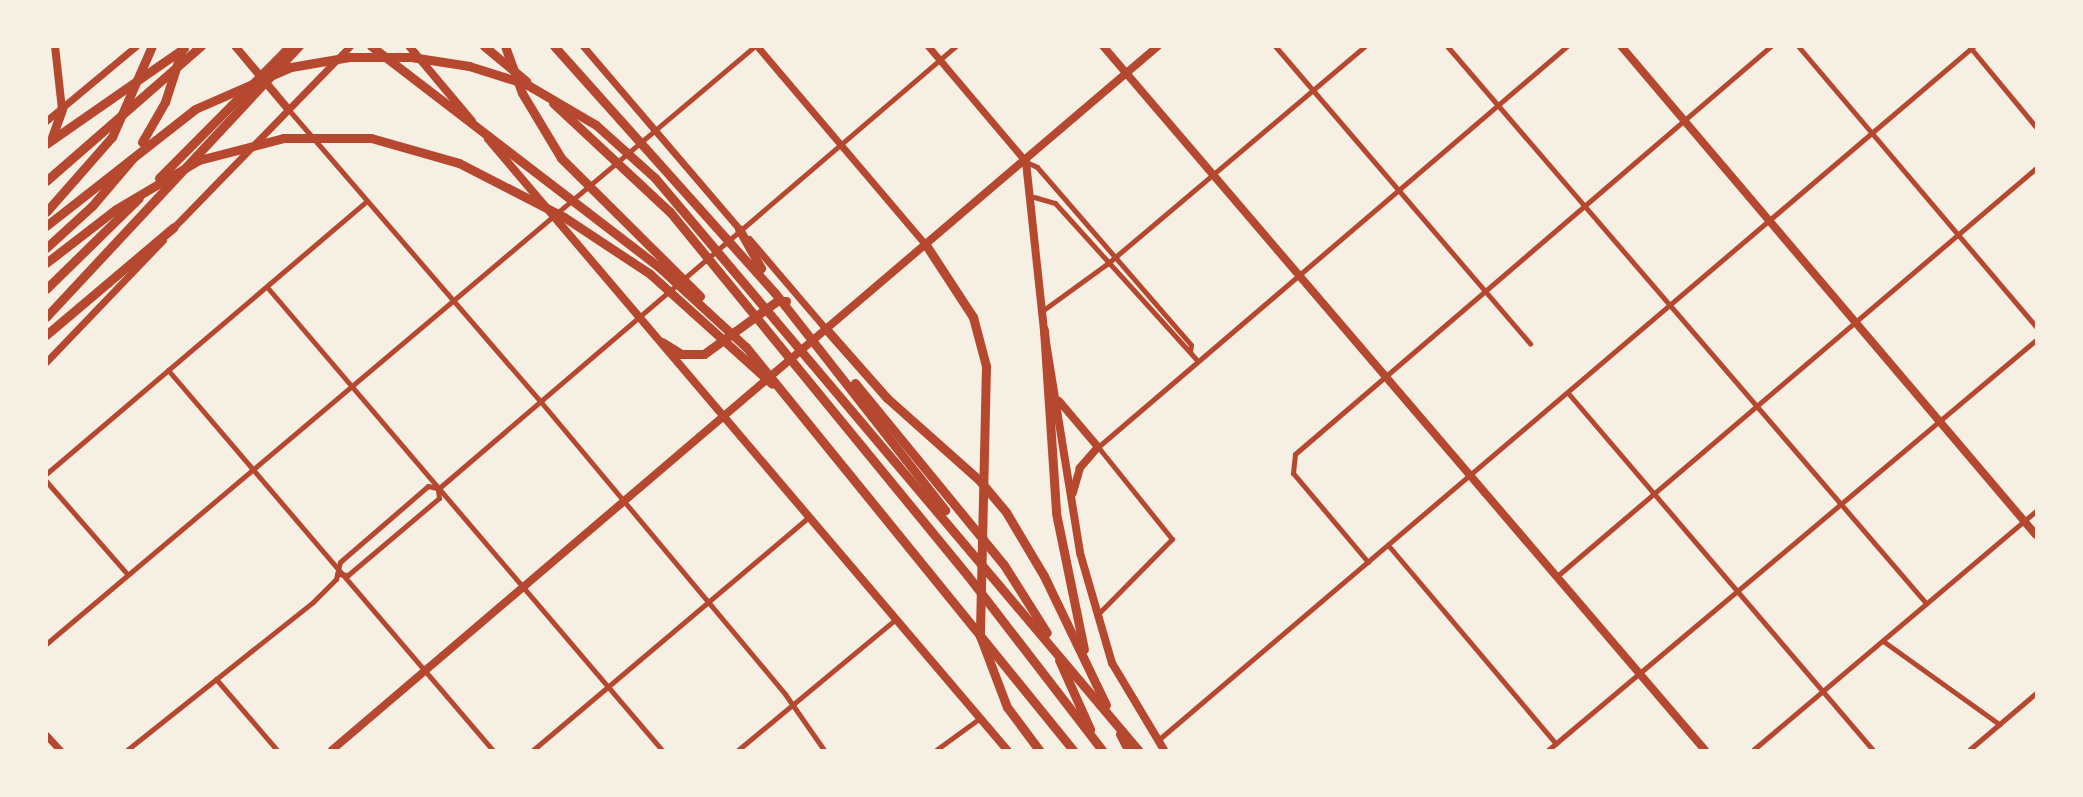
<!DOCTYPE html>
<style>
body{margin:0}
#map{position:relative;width:2083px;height:797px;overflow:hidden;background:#f6efe4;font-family:"Fira Sans Condensed",sans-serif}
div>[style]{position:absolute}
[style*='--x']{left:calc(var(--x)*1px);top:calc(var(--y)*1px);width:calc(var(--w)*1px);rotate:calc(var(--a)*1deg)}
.minor>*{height:5px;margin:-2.5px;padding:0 2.5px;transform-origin:2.5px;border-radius:2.5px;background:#b5482f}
.tertiary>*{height:7px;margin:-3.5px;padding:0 3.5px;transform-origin:3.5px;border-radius:3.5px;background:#b5482f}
.secondary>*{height:8px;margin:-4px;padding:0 4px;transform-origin:4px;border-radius:4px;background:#b5482f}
.motorway>*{height:9px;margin:-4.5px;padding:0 4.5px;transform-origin:4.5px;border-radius:4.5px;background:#b5482f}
span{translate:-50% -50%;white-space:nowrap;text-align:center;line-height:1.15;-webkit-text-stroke:6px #f6efe4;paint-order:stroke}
.frame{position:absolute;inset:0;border:48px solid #f6efe4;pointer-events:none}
</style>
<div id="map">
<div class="minor">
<div style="--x:1275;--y:46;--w:392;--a:49.4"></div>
<div style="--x:1447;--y:46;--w:735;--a:49.31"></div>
<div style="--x:1798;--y:46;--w:368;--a:49.7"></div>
<div style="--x:1969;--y:46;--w:105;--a:50.4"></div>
<div style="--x:288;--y:109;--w:387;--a:49.2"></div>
<div style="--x:541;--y:402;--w:381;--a:50.1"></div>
<div style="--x:785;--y:694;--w:68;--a:55.1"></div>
<div style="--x:1026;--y:162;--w:12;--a:24"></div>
<div style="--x:1037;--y:167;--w:235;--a:49.1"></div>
<div style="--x:1191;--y:345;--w:6;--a:99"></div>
<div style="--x:1034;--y:197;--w:22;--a:16"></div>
<div style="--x:1055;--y:203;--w:212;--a:47.9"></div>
<div style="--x:267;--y:287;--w:609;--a:49.53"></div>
<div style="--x:1042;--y:311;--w:80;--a:-35.9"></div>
<div style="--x:1107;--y:264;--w:338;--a:-40.2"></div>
<div style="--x:168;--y:370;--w:499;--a:49.5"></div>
<div style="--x:1568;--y:393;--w:470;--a:49.5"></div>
<div style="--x:46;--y:474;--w:421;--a:-40.4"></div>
<div style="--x:46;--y:481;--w:123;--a:48.9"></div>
<div style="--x:438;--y:489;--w:682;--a:-40.54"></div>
<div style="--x:1388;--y:545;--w:260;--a:49.8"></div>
<div style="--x:1368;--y:562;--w:116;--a:-130.1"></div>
<div style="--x:1293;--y:473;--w:19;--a:-84"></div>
<div style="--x:1295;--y:454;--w:627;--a:-40.6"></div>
<div style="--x:337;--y:574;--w:11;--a:5"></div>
<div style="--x:348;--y:575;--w:119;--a:-40.2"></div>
<div style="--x:439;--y:498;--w:8;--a:-97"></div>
<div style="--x:1556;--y:577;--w:631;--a:-40.43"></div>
<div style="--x:1097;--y:615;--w:107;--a:-45.4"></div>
<div style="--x:1172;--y:539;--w:118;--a:-128.8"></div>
<div style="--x:1098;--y:447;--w:617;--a:-40.53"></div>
<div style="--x:1883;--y:641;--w:143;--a:35.6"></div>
<div style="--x:46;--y:644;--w:928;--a:-40.15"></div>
<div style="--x:216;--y:679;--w:94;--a:49.3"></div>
<div style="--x:1157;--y:741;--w:1073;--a:-40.39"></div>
<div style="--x:127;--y:750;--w:238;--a:-38.5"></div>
<div style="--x:313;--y:602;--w:33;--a:-45"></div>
<div style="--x:336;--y:579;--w:17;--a:-77"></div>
<div style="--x:340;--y:562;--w:116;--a:-40.8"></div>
<div style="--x:428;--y:486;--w:8;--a:14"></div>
<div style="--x:533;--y:750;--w:361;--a:-40.2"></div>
<div style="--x:738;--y:750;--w:205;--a:-39.7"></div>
<div style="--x:936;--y:750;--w:54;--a:-36"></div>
<div style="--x:1548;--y:750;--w:637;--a:-40.04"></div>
<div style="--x:1753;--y:750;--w:370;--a:-40.2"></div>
<div style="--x:1969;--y:750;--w:88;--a:-40.4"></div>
</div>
<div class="tertiary">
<div style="--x:583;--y:46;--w:243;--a:49.5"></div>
<div style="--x:757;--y:46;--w:261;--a:49.7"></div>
<div style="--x:928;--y:46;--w:152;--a:49.8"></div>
<div style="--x:46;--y:121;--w:117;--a:-39.8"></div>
<div style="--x:172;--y:229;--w:255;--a:-45.8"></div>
<div style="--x:749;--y:239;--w:118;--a:49.5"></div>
<div style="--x:46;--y:362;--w:169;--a:-46.2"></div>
<div style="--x:46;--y:735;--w:21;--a:47"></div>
</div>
<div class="secondary">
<div style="--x:55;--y:46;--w:63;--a:83.7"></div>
<div style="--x:235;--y:46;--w:82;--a:49.9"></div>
<div style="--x:409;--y:46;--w:98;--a:50"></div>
<div style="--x:1103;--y:46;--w:926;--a:49.47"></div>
<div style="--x:1621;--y:46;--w:641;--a:49.68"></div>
<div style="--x:488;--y:139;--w:802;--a:49.65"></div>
<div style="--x:1026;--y:162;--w:169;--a:83.9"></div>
<div style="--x:1044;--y:330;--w:226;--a:80.8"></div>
<div style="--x:1080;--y:553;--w:115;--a:73.8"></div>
<div style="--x:1112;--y:663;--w:101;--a:59.1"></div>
<div style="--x:1059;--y:401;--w:60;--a:49.7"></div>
<div style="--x:1098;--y:447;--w:28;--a:131"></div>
<div style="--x:1080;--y:468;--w:26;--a:106"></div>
<div style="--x:332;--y:750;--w:1085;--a:-40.44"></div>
</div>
<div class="motorway">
<div style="--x:371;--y:46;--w:364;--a:37.5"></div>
<div style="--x:660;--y:268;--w:117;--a:42.6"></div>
<div style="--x:746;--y:347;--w:519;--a:50.94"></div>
<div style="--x:484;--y:46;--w:55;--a:39.8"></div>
<div style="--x:505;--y:46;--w:50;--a:70.1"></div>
<div style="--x:522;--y:93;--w:76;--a:59"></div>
<div style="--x:561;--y:158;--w:196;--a:44.8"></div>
<div style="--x:554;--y:46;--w:331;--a:48.2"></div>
<div style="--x:775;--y:293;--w:276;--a:51.9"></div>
<div style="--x:553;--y:103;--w:160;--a:43"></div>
<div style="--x:670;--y:212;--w:470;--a:50.7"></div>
<div style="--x:968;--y:576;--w:220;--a:52.4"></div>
<div style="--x:52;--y:137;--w:30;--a:-70"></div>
<div style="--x:142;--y:142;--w:46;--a:-60.1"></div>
<div style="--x:165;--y:102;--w:59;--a:-72.2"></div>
<div style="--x:46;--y:144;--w:168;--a:-34.8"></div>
<div style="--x:159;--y:178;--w:186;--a:-45.2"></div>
<div style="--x:46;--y:181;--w:206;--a:-41.1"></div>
<div style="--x:46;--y:212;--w:100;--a:-48.7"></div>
<div style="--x:112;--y:137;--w:99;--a:-66.3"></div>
<div style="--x:46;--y:226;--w:189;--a:-38.1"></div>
<div style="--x:195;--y:109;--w:105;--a:-23.6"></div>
<div style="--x:291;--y:67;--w:59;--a:-9.8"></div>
<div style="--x:349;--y:57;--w:62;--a:0"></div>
<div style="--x:411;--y:57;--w:59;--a:8.8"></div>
<div style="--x:469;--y:66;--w:60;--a:17.5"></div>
<div style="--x:526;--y:84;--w:81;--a:30.4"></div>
<div style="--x:596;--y:125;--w:79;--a:41.9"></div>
<div style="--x:655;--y:178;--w:749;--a:49.82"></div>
<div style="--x:739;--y:229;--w:45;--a:60.6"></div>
<div style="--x:926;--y:245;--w:86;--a:56.9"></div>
<div style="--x:973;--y:317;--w:51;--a:75.1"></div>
<div style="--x:986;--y:366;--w:270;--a:91.3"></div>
<div style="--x:980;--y:636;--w:76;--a:69.2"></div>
<div style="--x:1007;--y:707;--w:54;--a:53.3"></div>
<div style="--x:46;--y:248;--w:62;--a:-42.4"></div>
<div style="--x:92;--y:206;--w:62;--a:-49.6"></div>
<div style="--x:46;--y:263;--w:88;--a:-37.6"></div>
<div style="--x:116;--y:209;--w:96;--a:-30.6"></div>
<div style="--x:199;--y:160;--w:88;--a:-14.5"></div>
<div style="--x:284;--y:138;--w:87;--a:0"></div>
<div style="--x:371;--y:138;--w:91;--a:15.9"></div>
<div style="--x:459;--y:163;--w:118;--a:27.2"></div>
<div style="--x:564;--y:217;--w:103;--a:33.5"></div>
<div style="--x:650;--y:274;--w:164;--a:42"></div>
<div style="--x:46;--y:289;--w:130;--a:-44.4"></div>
<div style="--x:46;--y:317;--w:371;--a:-47"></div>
<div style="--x:826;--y:329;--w:92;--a:48.5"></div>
<div style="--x:887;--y:398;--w:125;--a:41.7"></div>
<div style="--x:980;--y:481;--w:40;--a:50"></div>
<div style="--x:1006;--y:512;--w:74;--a:59.3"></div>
<div style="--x:1044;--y:576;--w:143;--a:64.3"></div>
<div style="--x:1044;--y:330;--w:183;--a:86.2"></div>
<div style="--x:1056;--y:513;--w:139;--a:78.4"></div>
<div style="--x:46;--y:335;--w:167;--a:-40.2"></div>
<div style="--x:662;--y:342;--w:22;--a:32"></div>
<div style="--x:681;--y:354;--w:23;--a:0"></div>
<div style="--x:704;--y:354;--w:90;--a:-36"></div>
<div style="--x:777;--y:301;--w:9;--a:0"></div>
<div style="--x:855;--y:383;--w:235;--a:50.7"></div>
<div style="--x:1004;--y:565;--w:80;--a:57.7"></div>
<div style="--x:1059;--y:660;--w:76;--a:65.8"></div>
<div style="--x:1120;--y:734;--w:18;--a:63"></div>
</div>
<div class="frame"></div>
</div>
